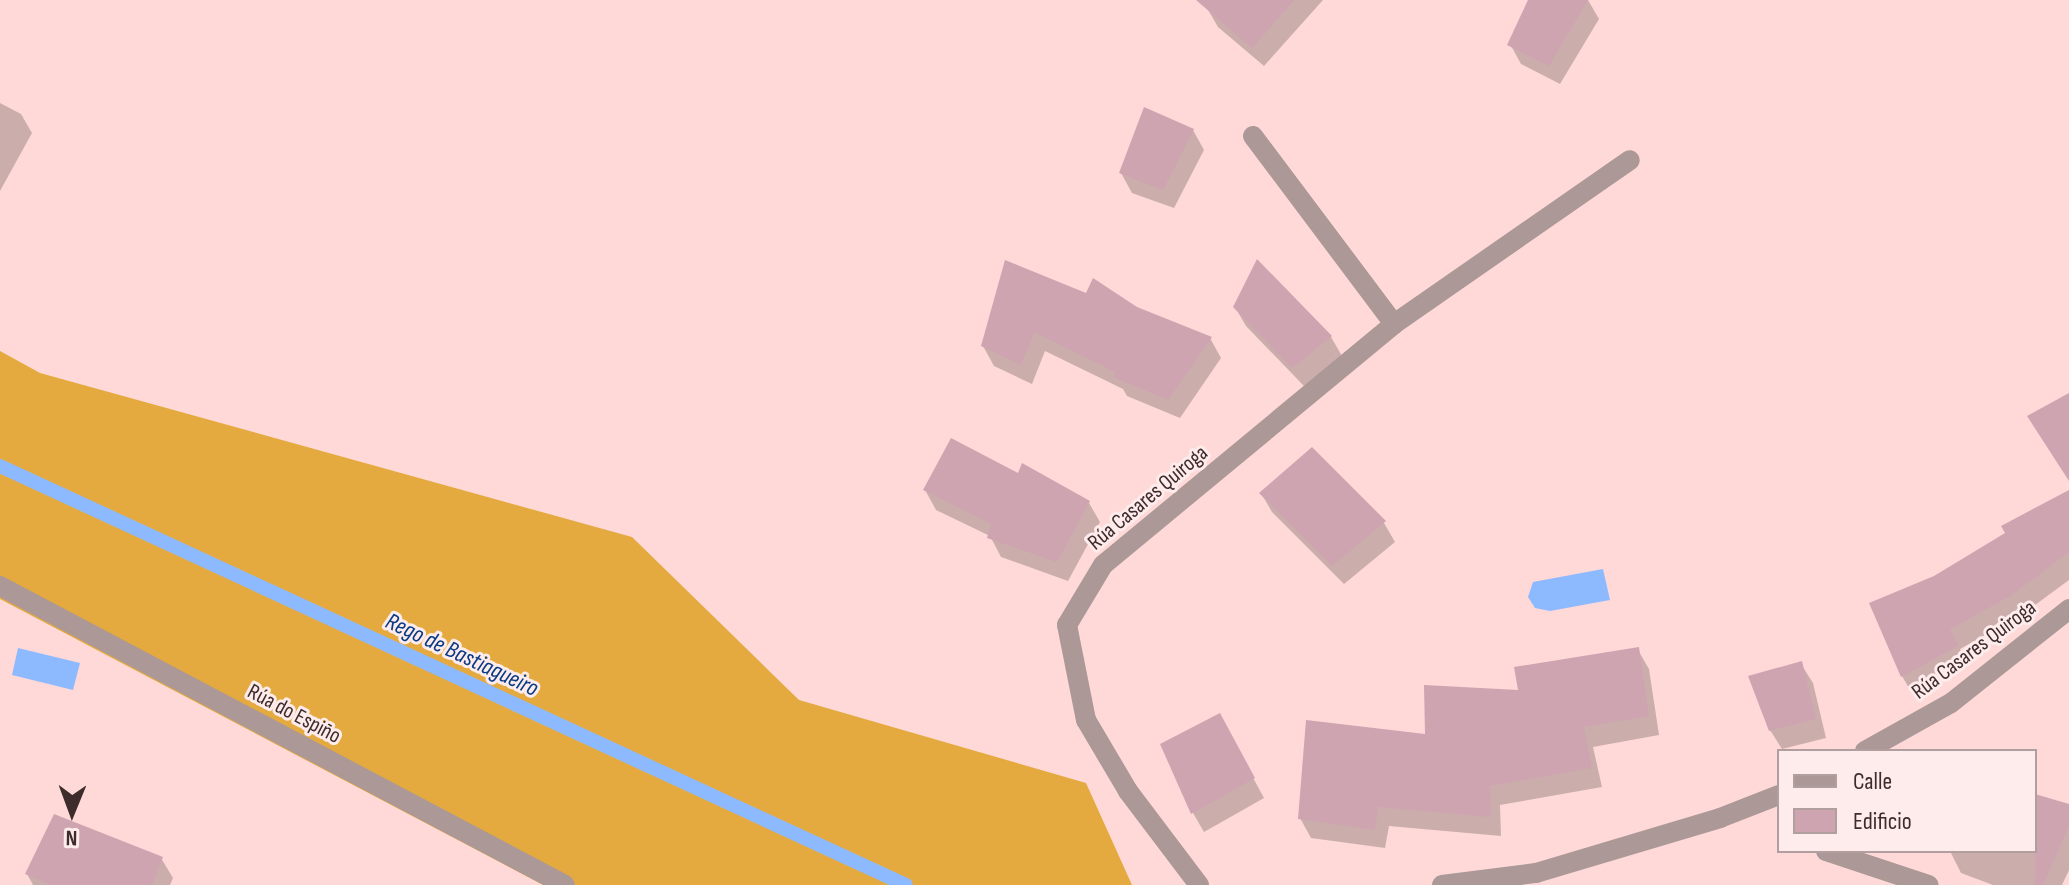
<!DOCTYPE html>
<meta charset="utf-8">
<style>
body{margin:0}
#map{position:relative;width:2069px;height:885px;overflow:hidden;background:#fed9d8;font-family:"Sofia Sans Condensed",sans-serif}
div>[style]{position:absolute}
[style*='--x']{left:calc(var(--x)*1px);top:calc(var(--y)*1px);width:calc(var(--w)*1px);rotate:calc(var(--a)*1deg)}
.forest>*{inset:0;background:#e4aa3f}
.water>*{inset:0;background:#8dbaff}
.shadow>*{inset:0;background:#0003}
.stream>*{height:14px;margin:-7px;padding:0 7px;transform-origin:7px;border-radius:7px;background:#8dbaff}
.building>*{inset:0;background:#cea4b1}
.minor>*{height:20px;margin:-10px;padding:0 10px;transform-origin:10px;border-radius:10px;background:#ab9897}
.tertiary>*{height:20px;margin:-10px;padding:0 10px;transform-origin:10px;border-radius:10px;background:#ab9897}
span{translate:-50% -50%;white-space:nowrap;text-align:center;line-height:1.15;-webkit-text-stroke:6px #feebeb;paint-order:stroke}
.street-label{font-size:22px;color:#3e2c2c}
.water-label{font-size:24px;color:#063b85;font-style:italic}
.legend{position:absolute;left:1777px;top:749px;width:260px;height:104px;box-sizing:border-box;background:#feebeb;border:2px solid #b19f9f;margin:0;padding:10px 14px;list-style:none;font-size:24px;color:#3e2c2c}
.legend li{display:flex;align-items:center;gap:16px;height:40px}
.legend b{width:40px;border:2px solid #b19f9f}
.north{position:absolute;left:32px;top:773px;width:80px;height:80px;-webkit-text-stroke:6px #feebeb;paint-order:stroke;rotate:181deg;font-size:22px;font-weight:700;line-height:32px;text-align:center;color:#3e2c2c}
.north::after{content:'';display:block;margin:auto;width:28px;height:36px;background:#3e2c2c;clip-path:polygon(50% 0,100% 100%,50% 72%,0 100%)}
</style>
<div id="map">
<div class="forest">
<div style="clip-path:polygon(0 351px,40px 373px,632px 537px,799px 700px,1086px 783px,1132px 885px,543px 885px,0 599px)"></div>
</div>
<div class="water">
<div style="clip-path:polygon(1603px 569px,1610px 600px,1550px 611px,1535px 608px,1528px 597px,1533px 582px)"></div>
<div style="clip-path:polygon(18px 648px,80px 663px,73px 690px,12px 675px)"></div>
</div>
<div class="shadow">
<div style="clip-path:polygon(1213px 0,1323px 0,1264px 66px,1218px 27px,1207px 8px)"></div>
<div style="clip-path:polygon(1530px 0,1588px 0,1599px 19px,1560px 84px,1521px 64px,1510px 44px)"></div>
<div style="clip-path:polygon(0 103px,21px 114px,32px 133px,0 191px)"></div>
<div style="clip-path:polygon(1193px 130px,1204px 150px,1174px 208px,1132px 193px,1121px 173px)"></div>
<div style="clip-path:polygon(1257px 262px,1331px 337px,1342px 356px,1304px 386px,1246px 326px,1235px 307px)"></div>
<div style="clip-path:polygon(1087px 296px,1136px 308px,1210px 338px,1221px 358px,1180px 418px,1127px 396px,1123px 389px,1045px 351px,1032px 384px,994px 366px,983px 346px)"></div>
<div style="clip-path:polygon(1312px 450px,1384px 523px,1395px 542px,1344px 584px,1272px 512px,1261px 493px)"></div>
<div style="clip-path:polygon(1019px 475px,1089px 503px,1100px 522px,1068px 581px,1001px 557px,990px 536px,936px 510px,925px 490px)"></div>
<div style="clip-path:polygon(2069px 524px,2069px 580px,2023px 614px,1960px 649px,1967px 666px,1913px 695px,1902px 676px,1935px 578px,2007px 533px)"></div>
<div style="clip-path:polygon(1638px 650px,1649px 669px,1659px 735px,1593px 747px,1602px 787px,1500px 805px,1501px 836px,1389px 826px,1385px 848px,1311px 838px,1300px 818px,1427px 736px,1520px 693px)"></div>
<div style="clip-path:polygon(1801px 664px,1813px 683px,1826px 738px,1782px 749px,1770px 730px)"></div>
<div style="clip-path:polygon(1230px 735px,1264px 798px,1204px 832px,1193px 813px)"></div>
<div style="clip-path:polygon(2035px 796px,2069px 806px,2069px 870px,2062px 885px,1993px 885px,1961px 873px,1950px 851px,2035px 851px)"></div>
<div style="clip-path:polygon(161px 858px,173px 878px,170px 885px,33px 885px,27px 874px)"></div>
</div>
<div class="stream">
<div style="--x:0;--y:466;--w:998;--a:24.82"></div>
</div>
<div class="building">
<div style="clip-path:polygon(1196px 0,1294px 0,1252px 48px)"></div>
<div style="clip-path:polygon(1528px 0,1588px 0,1549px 66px,1507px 45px)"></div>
<div style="clip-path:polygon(1144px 107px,1194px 129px,1163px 190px,1119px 173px)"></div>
<div style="clip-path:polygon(1257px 259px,1332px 336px,1292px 368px,1233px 307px)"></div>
<div style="clip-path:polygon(1005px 260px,1086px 293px,1093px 278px,1137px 307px,1212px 337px,1168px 400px,1113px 377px,1115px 372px,1034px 332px,1021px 365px,981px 346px)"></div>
<div style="clip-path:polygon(2069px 393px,2069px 481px,2027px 416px)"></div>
<div style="clip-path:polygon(951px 438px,1018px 473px,1022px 463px,1090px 501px,1057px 562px,987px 538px,991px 524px,923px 490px)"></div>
<div style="clip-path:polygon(1312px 447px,1386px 521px,1332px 566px,1259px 493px)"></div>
<div style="clip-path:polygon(2069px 490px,2069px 552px,2012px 595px,1950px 629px,1958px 646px,1901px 677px,1869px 603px,1934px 576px,2005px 533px,2001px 526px)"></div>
<div style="clip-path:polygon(1639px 647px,1649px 716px,1584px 727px,1592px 768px,1490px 786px,1491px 817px,1378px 807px,1375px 830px,1298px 819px,1306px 720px,1425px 734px,1424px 685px,1518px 690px,1514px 667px)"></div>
<div style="clip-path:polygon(1802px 661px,1816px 719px,1769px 731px,1748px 676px)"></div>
<div style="clip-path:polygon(1220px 713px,1255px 778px,1191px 814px,1160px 744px)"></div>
<div style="clip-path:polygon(2035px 794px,2069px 804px,2069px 826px,2043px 885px,2035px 885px)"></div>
<div style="clip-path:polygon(54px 814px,163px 857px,152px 885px,52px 885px,25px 874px)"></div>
</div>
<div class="minor">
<div style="--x:1253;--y:136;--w:235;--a:53.1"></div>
<div style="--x:0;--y:586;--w:639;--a:27.89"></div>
<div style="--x:1826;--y:851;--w:108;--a:18.4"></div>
<div style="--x:1199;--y:885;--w:118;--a:-127.1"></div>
<div style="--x:1128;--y:791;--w:82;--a:-120.6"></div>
<div style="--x:1086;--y:720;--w:97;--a:-101.3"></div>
<div style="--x:1067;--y:625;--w:70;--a:-59"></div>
<div style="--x:1103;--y:565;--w:378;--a:-39.6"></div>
<div style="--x:1394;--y:324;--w:287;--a:-34.8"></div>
</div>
<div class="tertiary">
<div style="--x:1865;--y:751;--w:98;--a:-29.2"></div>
<div style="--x:1951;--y:703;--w:151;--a:-38.5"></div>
<div style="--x:1442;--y:885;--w:95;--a:-7.3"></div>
<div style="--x:1536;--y:873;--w:192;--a:-16.6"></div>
<div style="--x:1720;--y:818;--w:63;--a:-21.3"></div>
</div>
<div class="street-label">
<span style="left:1148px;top:498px;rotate:-40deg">Rúa Casares Quiroga</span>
<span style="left:1974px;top:650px;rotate:-37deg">Rúa Casares Quiroga</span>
<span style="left:294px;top:714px;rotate:28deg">Rúa do Espiño</span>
</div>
<div class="water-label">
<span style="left:462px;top:655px;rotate:25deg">Rego de Bastiagueiro</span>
</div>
<ul class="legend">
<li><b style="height:10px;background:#ab9897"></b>Calle</li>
<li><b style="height:22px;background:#cea4b1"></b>Edificio</li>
</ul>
<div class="north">N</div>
</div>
